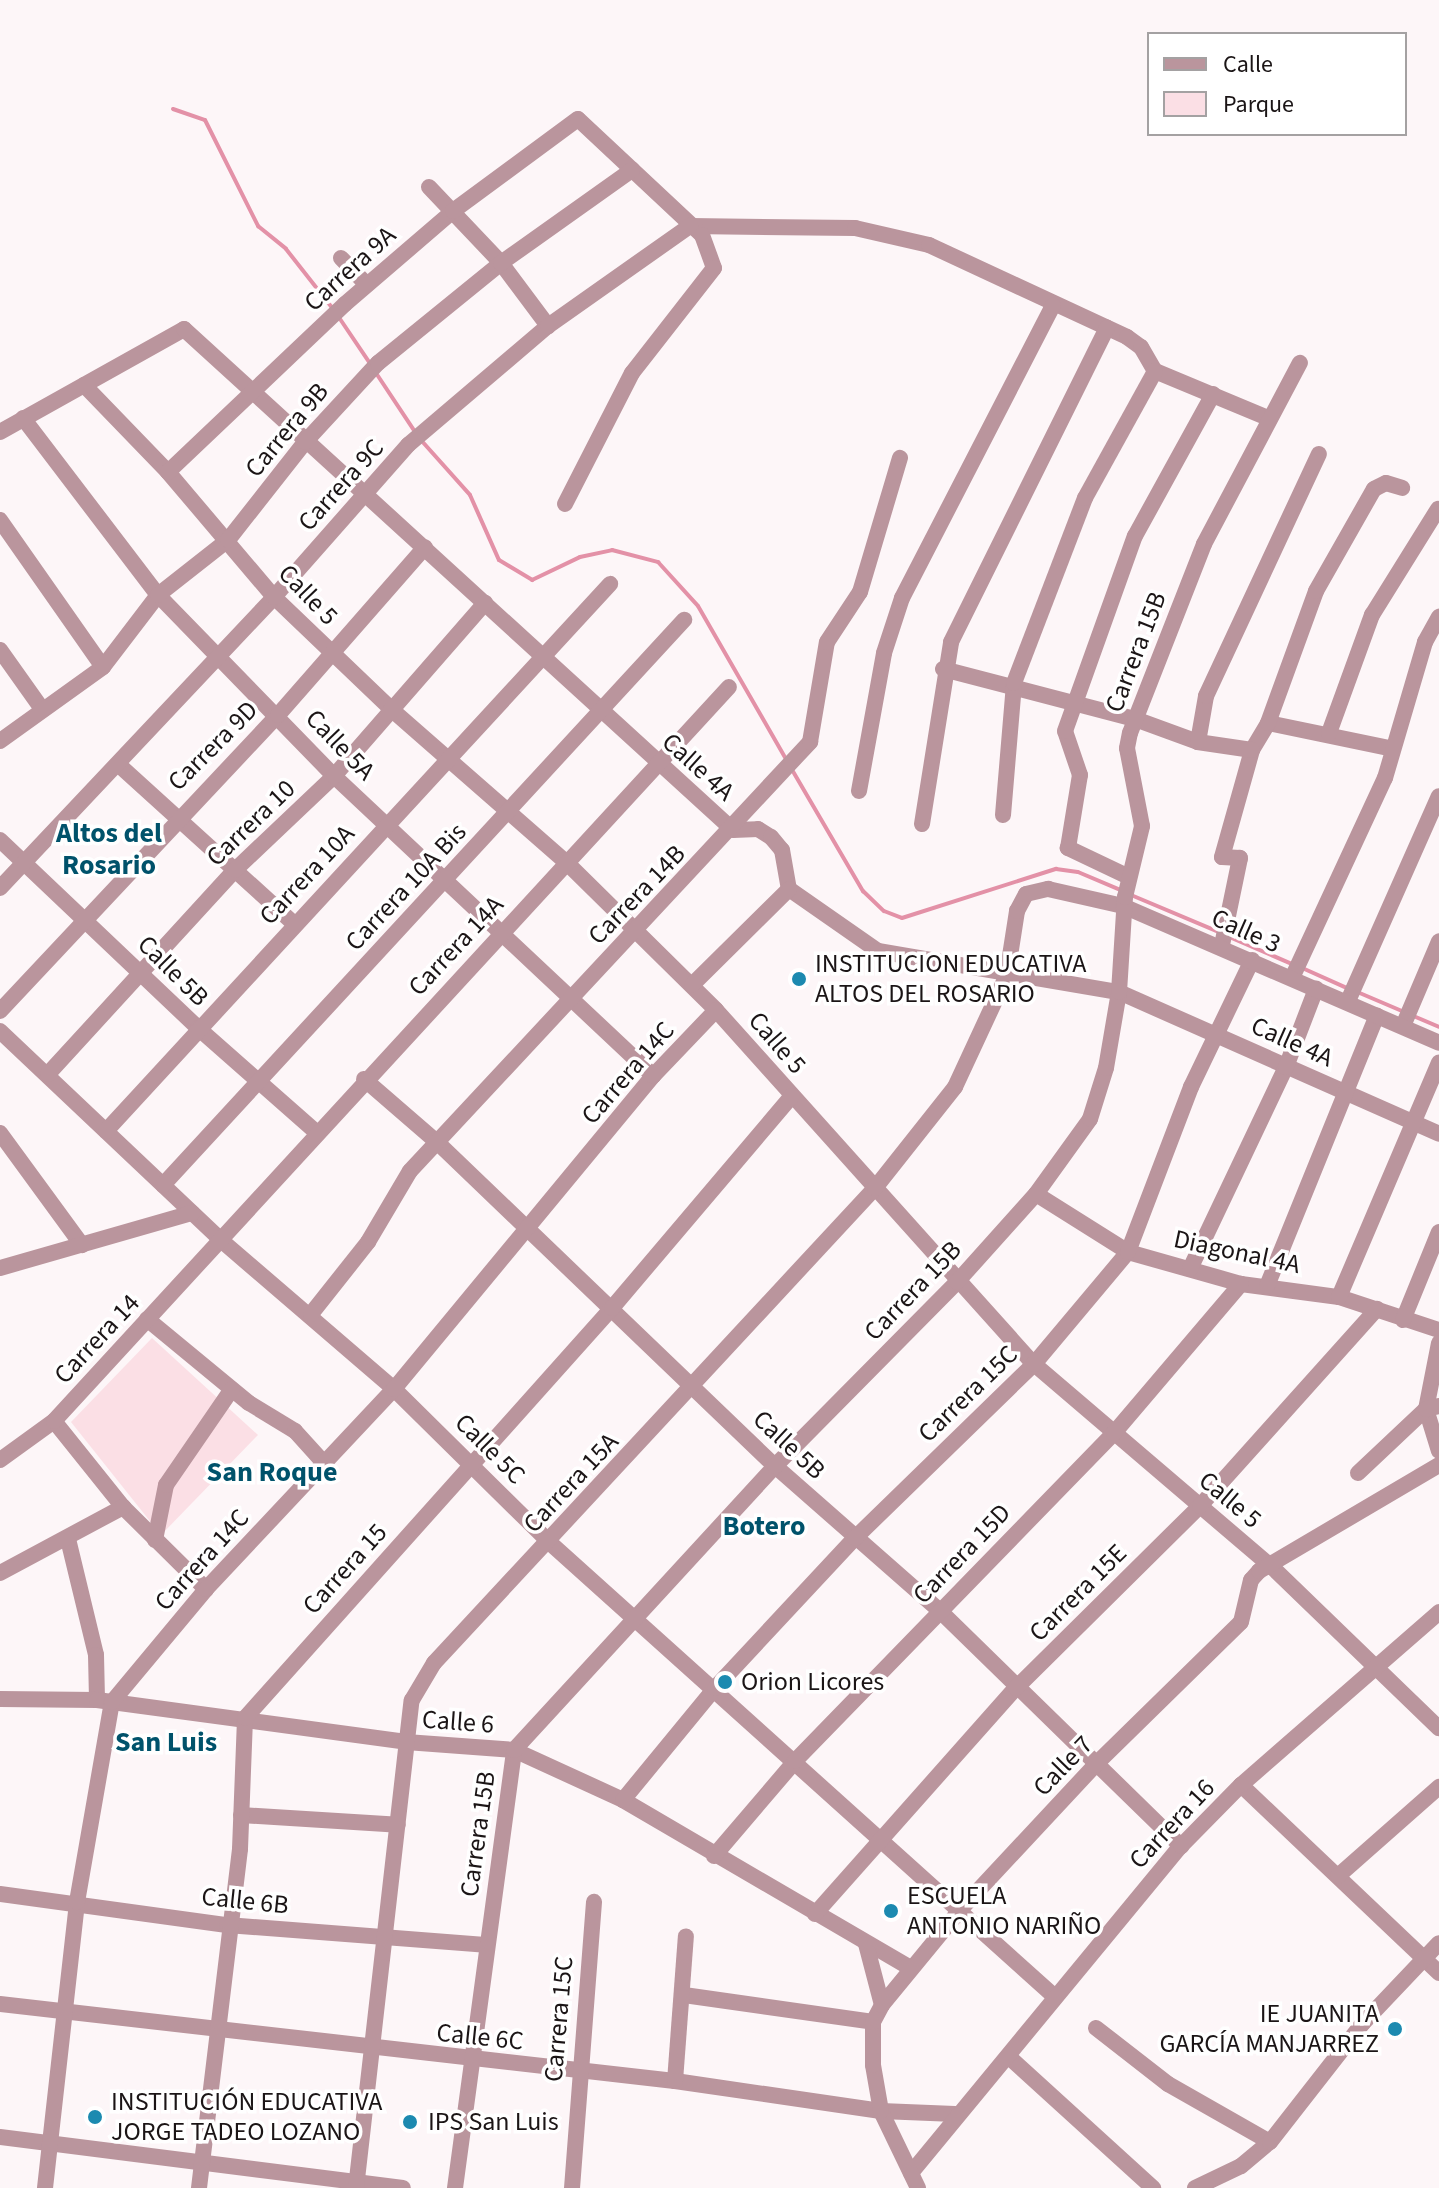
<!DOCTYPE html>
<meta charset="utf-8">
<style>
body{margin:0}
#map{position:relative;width:1439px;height:2188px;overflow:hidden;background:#fdf6f8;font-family:"Source Sans 3",sans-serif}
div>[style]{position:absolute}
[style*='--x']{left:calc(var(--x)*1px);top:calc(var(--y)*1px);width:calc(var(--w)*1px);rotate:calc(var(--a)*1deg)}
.green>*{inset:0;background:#fbdfe5}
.stream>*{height:4px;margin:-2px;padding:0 2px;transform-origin:2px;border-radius:2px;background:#e391a7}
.street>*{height:16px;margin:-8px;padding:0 8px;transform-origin:8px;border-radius:8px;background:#ba959d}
.dots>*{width:22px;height:22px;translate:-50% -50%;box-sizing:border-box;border:4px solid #fff;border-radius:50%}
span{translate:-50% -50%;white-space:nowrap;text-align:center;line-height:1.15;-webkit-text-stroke:7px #fff;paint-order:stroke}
.street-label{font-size:26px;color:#1b1516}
.poi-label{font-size:26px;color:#1b1516}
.left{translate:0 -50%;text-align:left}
.right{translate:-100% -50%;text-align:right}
.neighbourhood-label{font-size:28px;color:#00526b;font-weight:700}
.legend{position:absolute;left:1147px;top:32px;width:260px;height:104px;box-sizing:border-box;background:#fff;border:2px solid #a4a1a2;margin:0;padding:10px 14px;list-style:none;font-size:24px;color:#1b1516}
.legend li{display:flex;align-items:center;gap:16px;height:40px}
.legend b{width:40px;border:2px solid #a4a1a2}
</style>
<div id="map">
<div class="green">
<div style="clip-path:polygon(152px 1338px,258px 1435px,161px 1535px,71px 1422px)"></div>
</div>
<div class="stream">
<div style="--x:173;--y:109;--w:34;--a:19"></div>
<div style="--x:205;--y:120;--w:119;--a:63.4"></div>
<div style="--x:258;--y:226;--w:36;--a:39"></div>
<div style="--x:286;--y:249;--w:76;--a:51.9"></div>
<div style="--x:338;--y:316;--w:59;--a:56"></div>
<div style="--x:376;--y:373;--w:71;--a:56.5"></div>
<div style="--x:420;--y:439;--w:75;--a:48.2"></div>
<div style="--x:470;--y:495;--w:71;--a:66"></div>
<div style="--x:499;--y:560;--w:39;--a:31"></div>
<div style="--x:532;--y:580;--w:53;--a:-25.6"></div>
<div style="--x:580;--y:557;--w:33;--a:-12"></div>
<div style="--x:612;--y:550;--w:48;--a:14.6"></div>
<div style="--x:658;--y:562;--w:59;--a:47.7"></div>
<div style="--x:698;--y:606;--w:179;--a:60.1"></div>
<div style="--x:791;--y:768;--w:143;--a:59.7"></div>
<div style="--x:863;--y:891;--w:29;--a:44"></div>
<div style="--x:884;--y:911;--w:19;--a:21"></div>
<div style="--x:902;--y:918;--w:162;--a:-17.7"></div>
<div style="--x:1056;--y:869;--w:22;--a:8"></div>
<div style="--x:1078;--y:872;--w:49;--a:22.9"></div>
<div style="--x:1131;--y:895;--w:95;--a:22.8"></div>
<div style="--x:1227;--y:936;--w:71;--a:23.3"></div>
<div style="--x:1300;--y:967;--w:51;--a:24.1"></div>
<div style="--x:1355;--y:991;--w:51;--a:23.1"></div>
<div style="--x:1411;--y:1015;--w:30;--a:23"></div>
</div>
<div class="street">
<div style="--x:429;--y:187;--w:105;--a:46.5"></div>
<div style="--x:501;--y:263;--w:79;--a:53.3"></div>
<div style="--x:690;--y:226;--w:165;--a:0.7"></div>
<div style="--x:855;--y:228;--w:76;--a:12.9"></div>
<div style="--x:929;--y:245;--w:218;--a:24.9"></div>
<div style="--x:1127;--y:337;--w:17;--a:36"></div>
<div style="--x:1141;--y:347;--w:28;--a:60"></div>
<div style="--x:1155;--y:371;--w:122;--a:22.6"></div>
<div style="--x:341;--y:258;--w:37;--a:46"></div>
<div style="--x:84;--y:385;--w:121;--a:46"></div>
<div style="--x:168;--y:472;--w:164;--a:49.7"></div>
<div style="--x:274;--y:597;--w:162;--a:43.7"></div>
<div style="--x:391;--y:709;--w:235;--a:41.2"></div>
<div style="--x:568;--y:864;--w:208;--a:44.6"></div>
<div style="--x:716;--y:1010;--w:476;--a:48.1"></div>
<div style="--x:1034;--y:1364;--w:313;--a:40.5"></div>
<div style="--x:1272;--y:1567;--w:232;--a:44"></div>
<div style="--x:23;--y:418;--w:223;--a:52.7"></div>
<div style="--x:158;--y:595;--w:252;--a:45.8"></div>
<div style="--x:334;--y:776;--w:438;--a:43.2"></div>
<div style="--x:0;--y:432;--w:211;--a:-29.2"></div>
<div style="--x:184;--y:329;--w:743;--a:42.38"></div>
<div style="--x:733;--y:830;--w:25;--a:-2"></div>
<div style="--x:758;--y:829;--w:15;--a:32"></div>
<div style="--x:771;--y:837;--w:17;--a:50"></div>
<div style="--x:782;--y:850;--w:40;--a:80"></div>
<div style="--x:789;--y:889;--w:108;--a:34.9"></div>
<div style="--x:878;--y:951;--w:244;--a:9.7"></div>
<div style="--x:1119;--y:992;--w:350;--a:23.9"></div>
<div style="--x:168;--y:472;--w:244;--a:-43.5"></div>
<div style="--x:345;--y:304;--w:143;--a:-40.7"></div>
<div style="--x:453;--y:211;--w:155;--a:-36.4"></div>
<div style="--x:578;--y:119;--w:170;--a:43.1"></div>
<div style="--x:702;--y:235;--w:35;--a:70"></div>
<div style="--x:714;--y:268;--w:133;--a:128"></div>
<div style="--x:632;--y:373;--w:147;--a:117.1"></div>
<div style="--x:0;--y:520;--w:179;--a:55"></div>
<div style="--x:0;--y:650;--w:72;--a:54.6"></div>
<div style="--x:943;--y:669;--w:198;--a:14.6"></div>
<div style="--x:1135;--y:719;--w:67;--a:20.1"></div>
<div style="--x:1268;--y:723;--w:124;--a:11.7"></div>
<div style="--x:1329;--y:733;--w:126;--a:-70"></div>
<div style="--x:1372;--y:615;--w:125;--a:-58.1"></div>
<div style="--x:0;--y:741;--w:127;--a:-35.7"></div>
<div style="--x:103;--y:667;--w:91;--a:-52.6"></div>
<div style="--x:158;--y:595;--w:89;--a:-38.2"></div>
<div style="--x:228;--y:540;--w:125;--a:-51.8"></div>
<div style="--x:305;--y:442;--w:108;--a:-47.3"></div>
<div style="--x:378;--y:363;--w:159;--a:-39.1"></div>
<div style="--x:501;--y:263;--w:161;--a:-35.4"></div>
<div style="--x:1252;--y:750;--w:31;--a:-59"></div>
<div style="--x:1268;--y:723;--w:140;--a:-70"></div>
<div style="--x:1316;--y:591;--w:117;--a:-60.4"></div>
<div style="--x:1374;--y:489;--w:13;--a:-27"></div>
<div style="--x:1386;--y:483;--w:17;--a:17"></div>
<div style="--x:119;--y:765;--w:235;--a:42.2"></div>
<div style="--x:859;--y:791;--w:140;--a:-79.7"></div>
<div style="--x:884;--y:653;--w:58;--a:-71.9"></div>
<div style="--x:902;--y:598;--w:329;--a:-62.7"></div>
<div style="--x:1003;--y:815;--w:132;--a:-85.2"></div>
<div style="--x:1014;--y:683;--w:198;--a:-69"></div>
<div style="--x:1085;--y:498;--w:145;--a:-61.1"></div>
<div style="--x:922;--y:824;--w:184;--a:-80.9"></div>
<div style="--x:951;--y:642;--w:351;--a:-63.6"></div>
<div style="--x:0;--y:840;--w:273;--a:43.5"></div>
<div style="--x:198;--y:1028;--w:157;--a:41.4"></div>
<div style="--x:1129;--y:877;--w:68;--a:-154.6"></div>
<div style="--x:1068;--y:848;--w:74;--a:-80.7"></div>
<div style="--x:1080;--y:775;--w:46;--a:-108.8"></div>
<div style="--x:1065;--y:731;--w:207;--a:-70.3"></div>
<div style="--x:1135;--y:536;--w:162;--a:-61.2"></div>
<div style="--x:0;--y:888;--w:400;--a:-46.7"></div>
<div style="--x:274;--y:597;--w:203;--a:-48.6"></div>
<div style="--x:408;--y:445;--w:184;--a:-40.4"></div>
<div style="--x:548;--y:326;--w:174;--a:-35.2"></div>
<div style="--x:1222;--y:945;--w:89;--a:-78.3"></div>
<div style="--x:1240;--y:858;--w:18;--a:-177"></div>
<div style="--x:1222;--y:857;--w:111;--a:-74.3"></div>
<div style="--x:1252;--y:750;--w:55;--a:-171.6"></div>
<div style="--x:1198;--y:742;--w:47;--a:-80.1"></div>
<div style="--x:1206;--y:696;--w:267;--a:-65"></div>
<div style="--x:1292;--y:978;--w:221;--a:-65.1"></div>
<div style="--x:1385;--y:778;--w:142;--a:-73.6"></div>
<div style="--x:1425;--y:642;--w:29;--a:-61"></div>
<div style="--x:692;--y:985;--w:136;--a:-44.7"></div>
<div style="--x:1348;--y:1001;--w:224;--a:-66.1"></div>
<div style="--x:0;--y:1011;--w:406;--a:-46.8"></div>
<div style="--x:278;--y:715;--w:223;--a:-48.8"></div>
<div style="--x:1403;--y:1026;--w:92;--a:-67"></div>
<div style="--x:0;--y:1031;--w:306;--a:43.4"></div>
<div style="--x:222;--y:1241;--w:227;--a:40.7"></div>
<div style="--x:394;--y:1389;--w:218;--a:44.6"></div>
<div style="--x:549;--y:1542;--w:679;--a:41.96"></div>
<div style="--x:48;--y:1074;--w:277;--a:-47.5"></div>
<div style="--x:235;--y:870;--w:137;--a:-43.5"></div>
<div style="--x:334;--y:776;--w:230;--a:-48.9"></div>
<div style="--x:364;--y:1079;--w:99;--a:40.9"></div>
<div style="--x:439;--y:1144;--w:465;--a:43.8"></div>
<div style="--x:775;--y:1466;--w:220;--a:41.3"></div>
<div style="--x:940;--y:1611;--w:337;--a:44.3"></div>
<div style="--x:106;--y:1131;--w:744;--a:-47.34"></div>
<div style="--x:0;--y:1133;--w:139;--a:53.8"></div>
<div style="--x:163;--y:1185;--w:769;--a:-47.32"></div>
<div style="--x:1036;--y:1194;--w:109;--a:32.2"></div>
<div style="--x:1128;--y:1252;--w:117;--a:15.8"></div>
<div style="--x:1241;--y:1284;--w:99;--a:7.6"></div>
<div style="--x:1339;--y:1297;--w:105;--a:18.3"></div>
<div style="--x:0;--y:1268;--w:200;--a:-16"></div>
<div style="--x:1190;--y:1269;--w:224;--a:-64.6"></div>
<div style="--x:1286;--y:1067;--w:84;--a:-69"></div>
<div style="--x:1267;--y:1286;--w:292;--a:-67.9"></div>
<div style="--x:1339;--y:1297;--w:255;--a:-66.9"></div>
<div style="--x:311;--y:1314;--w:92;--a:-51.6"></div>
<div style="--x:368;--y:1242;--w:82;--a:-59.4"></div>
<div style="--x:410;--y:1171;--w:587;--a:-47"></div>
<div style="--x:810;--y:742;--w:101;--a:-80.4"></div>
<div style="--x:827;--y:642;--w:60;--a:-56.6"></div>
<div style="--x:860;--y:592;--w:140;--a:-73.4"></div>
<div style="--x:147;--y:1319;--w:132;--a:39.5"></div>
<div style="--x:249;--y:1403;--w:54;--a:31.3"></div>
<div style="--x:295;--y:1431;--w:42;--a:47.9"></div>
<div style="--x:1403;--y:1320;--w:95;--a:-67.8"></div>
<div style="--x:1439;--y:1343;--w:67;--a:101.1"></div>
<div style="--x:1426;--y:1409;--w:44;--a:72.8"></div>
<div style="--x:54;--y:1421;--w:110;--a:51.3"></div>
<div style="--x:123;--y:1507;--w:117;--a:44.7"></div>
<div style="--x:0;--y:1460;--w:67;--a:-35.8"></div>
<div style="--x:54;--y:1421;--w:997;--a:-47.4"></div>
<div style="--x:1358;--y:1473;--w:93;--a:-43.3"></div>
<div style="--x:1426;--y:1409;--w:13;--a:-13"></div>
<div style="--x:68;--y:1539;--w:119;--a:76.4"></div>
<div style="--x:96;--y:1655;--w:45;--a:88.7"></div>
<div style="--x:155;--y:1540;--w:56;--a:-78.7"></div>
<div style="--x:166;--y:1485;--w:116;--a:-55.5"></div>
<div style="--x:0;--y:1573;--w:140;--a:-28.2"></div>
<div style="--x:0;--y:1699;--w:97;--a:0.6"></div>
<div style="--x:97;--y:1700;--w:312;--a:7.7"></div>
<div style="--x:406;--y:1742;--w:108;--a:4.2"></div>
<div style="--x:514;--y:1750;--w:120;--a:24.6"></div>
<div style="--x:623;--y:1800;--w:333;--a:30.3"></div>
<div style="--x:1241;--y:1785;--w:273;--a:43.5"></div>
<div style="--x:623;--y:1800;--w:145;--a:-50.6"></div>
<div style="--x:715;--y:1688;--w:205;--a:-47"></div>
<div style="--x:855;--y:1538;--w:250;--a:-44.2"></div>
<div style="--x:1034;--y:1364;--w:146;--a:-50"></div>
<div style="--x:1128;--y:1252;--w:177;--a:-69.1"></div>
<div style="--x:1191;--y:1087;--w:141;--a:-64.3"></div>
<div style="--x:241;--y:1815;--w:157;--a:3.6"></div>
<div style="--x:714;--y:1856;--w:125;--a:-49.5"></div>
<div style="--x:795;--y:1761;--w:458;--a:-45.8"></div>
<div style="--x:1114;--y:1433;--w:196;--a:-49.6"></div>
<div style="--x:1338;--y:1876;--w:135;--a:-41.4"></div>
<div style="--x:0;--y:1894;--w:229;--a:7.8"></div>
<div style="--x:227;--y:1925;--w:259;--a:4.4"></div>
<div style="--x:815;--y:1914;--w:302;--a:-48.4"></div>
<div style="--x:1016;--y:1688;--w:259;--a:-44.7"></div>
<div style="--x:1200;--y:1506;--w:265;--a:-48.1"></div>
<div style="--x:866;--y:1944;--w:63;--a:75.3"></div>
<div style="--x:684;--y:1995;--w:191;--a:8.1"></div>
<div style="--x:0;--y:2004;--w:679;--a:6.51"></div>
<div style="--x:675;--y:2081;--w:208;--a:8.3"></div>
<div style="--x:881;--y:2111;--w:74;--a:2.3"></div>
<div style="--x:1096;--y:2028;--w:91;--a:37.9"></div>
<div style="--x:1168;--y:2084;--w:117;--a:29.6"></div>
<div style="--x:1009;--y:2057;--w:195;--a:42.3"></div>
<div style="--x:675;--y:2081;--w:145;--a:-85.7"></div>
<div style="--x:0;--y:2137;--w:406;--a:7.2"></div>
<div style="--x:911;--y:2173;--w:424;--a:-50.5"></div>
<div style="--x:1181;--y:1846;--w:86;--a:-45.5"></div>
<div style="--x:1241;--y:1785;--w:263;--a:-41.1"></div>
<div style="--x:45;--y:2188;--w:288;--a:-83.6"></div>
<div style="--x:77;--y:1902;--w:203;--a:-80.1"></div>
<div style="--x:112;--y:1702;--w:147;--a:-50.2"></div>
<div style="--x:206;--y:1589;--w:274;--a:-46.8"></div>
<div style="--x:394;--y:1389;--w:406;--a:-50.4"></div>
<div style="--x:653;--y:1076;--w:91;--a:-46.3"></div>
<div style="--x:199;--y:2188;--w:341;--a:-83.1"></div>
<div style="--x:240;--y:1849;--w:131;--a:-87.8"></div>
<div style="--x:245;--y:1718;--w:550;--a:-48.17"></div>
<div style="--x:612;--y:1308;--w:278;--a:-49.7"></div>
<div style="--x:356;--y:2188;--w:491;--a:-83.5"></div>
<div style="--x:412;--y:1700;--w:43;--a:-59.3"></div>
<div style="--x:434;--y:1663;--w:648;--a:-47.13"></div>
<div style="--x:875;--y:1188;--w:129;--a:-51.6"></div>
<div style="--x:955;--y:1087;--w:123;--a:-65.1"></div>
<div style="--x:1007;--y:975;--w:65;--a:-81.1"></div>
<div style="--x:1017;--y:911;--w:19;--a:-62"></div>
<div style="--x:1026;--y:894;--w:23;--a:-13"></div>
<div style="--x:1048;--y:889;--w:77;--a:12.8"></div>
<div style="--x:1123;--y:906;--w:344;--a:23.4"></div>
<div style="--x:455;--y:2188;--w:442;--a:-82.3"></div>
<div style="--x:514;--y:1750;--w:386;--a:-47.4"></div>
<div style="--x:775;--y:1466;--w:259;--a:-45.3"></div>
<div style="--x:957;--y:1282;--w:118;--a:-48.1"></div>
<div style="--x:1036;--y:1194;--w:92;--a:-54.2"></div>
<div style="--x:1090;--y:1119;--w:53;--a:-72.6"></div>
<div style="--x:1106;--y:1068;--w:77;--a:-80.3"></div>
<div style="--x:1119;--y:992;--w:95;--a:-86.4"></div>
<div style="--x:1125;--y:897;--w:73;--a:-76.5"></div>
<div style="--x:1142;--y:826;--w:79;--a:-100.9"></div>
<div style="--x:1127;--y:748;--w:15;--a:-79"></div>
<div style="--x:1130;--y:733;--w:203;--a:-68.6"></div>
<div style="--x:1204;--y:544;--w:205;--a:-62.1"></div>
<div style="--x:572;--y:2188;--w:287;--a:-85.6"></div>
<div style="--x:918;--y:2188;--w:85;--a:-115.7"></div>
<div style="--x:881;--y:2111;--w:47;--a:-99.9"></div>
<div style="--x:873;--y:2065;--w:43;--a:-90"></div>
<div style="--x:873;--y:2022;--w:19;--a:-62"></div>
<div style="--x:882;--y:2005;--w:123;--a:-50.6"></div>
<div style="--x:960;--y:1910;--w:198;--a:-47"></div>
<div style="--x:1095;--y:1765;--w:204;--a:-44.4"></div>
<div style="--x:1241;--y:1622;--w:43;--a:-76.6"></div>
<div style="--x:1251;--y:1580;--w:12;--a:-48"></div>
<div style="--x:1259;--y:1571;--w:209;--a:-30.5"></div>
<div style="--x:1195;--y:2188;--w:51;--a:-25.6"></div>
<div style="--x:1241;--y:2166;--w:38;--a:-40"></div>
<div style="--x:1270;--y:2142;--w:151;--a:-52"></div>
<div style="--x:1363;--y:2023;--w:110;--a:-46.5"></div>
</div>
<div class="dots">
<div style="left:799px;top:979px;background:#1c8ab0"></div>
<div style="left:725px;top:1682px;background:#1c8ab0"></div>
<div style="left:891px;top:1911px;background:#1c8ab0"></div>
<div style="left:1395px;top:2029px;background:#1c8ab0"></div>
<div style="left:95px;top:2117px;background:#1c8ab0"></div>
<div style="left:410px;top:2122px;background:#1c8ab0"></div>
</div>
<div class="street-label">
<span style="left:350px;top:269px;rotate:-42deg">Carrera 9A</span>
<span style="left:287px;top:430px;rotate:-50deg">Carrera 9B</span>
<span style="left:341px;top:485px;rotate:-48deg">Carrera 9C</span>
<span style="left:308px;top:595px;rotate:46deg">Calle 5</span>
<span style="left:1136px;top:652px;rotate:-69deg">Carrera 15B</span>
<span style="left:340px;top:745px;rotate:46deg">Calle 5A</span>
<span style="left:213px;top:746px;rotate:-45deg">Carrera 9D</span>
<span style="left:698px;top:767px;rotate:42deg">Calle 4A</span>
<span style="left:251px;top:823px;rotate:-44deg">Carrera 10</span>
<span style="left:307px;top:875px;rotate:-47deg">Carrera 10A</span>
<span style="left:406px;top:887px;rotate:-47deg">Carrera 10A Bis</span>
<span style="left:637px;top:895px;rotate:-46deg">Carrera 14B</span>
<span style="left:1246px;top:931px;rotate:24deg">Calle 3</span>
<span style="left:456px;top:946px;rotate:-47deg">Carrera 14A</span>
<span style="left:173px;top:971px;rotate:45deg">Calle 5B</span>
<span style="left:1292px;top:1042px;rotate:24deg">Calle 4A</span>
<span style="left:777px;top:1043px;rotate:49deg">Calle 5</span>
<span style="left:628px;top:1073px;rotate:-49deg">Carrera 14C</span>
<span style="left:1237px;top:1252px;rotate:12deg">Diagonal 4A</span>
<span style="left:913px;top:1291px;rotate:-46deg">Carrera 15B</span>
<span style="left:97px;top:1339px;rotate:-47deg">Carrera 14</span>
<span style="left:968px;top:1394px;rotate:-44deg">Carrera 15C</span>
<span style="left:789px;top:1445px;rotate:43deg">Calle 5B</span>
<span style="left:490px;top:1449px;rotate:45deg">Calle 5C</span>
<span style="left:571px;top:1483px;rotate:-47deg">Carrera 15A</span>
<span style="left:1230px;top:1500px;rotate:40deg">Calle 5</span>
<span style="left:962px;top:1554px;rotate:-46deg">Carrera 15D</span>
<span style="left:202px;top:1560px;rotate:-48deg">Carrera 14C</span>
<span style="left:345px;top:1569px;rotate:-48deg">Carrera 15</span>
<span style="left:1078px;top:1593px;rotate:-45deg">Carrera 15E</span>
<span style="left:458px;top:1722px;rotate:4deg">Calle 6</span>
<span style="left:1063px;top:1766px;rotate:-46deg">Calle 7</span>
<span style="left:1172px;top:1824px;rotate:-47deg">Carrera 16</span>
<span style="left:478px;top:1834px;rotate:-82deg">Carrera 15B</span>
<span style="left:245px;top:1901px;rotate:6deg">Calle 6B</span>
<span style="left:559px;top:2019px;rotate:-85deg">Carrera 15C</span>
<span style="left:480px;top:2037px;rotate:6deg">Calle 6C</span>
</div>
<div class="poi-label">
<span class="left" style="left:815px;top:979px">INSTITUCION EDUCATIVA<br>ALTOS DEL ROSARIO</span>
<span class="left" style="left:741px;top:1682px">Orion Licores</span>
<span class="left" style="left:907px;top:1911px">ESCUELA<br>ANTONIO NARIÑO</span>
<span class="right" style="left:1379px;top:2029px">IE JUANITA<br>GARCÍA MANJARREZ</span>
<span class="left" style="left:111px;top:2117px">INSTITUCIÓN EDUCATIVA<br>JORGE TADEO LOZANO</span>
<span class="left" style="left:428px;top:2122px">IPS San Luis</span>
</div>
<div class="neighbourhood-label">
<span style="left:109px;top:849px">Altos del<br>Rosario</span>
<span style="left:272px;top:1472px">San Roque</span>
<span style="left:764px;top:1526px">Botero</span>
<span style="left:166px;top:1742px">San Luis</span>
</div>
<ul class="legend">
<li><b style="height:10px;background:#ba959d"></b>Calle</li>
<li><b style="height:22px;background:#fbdfe5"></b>Parque</li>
</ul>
</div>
